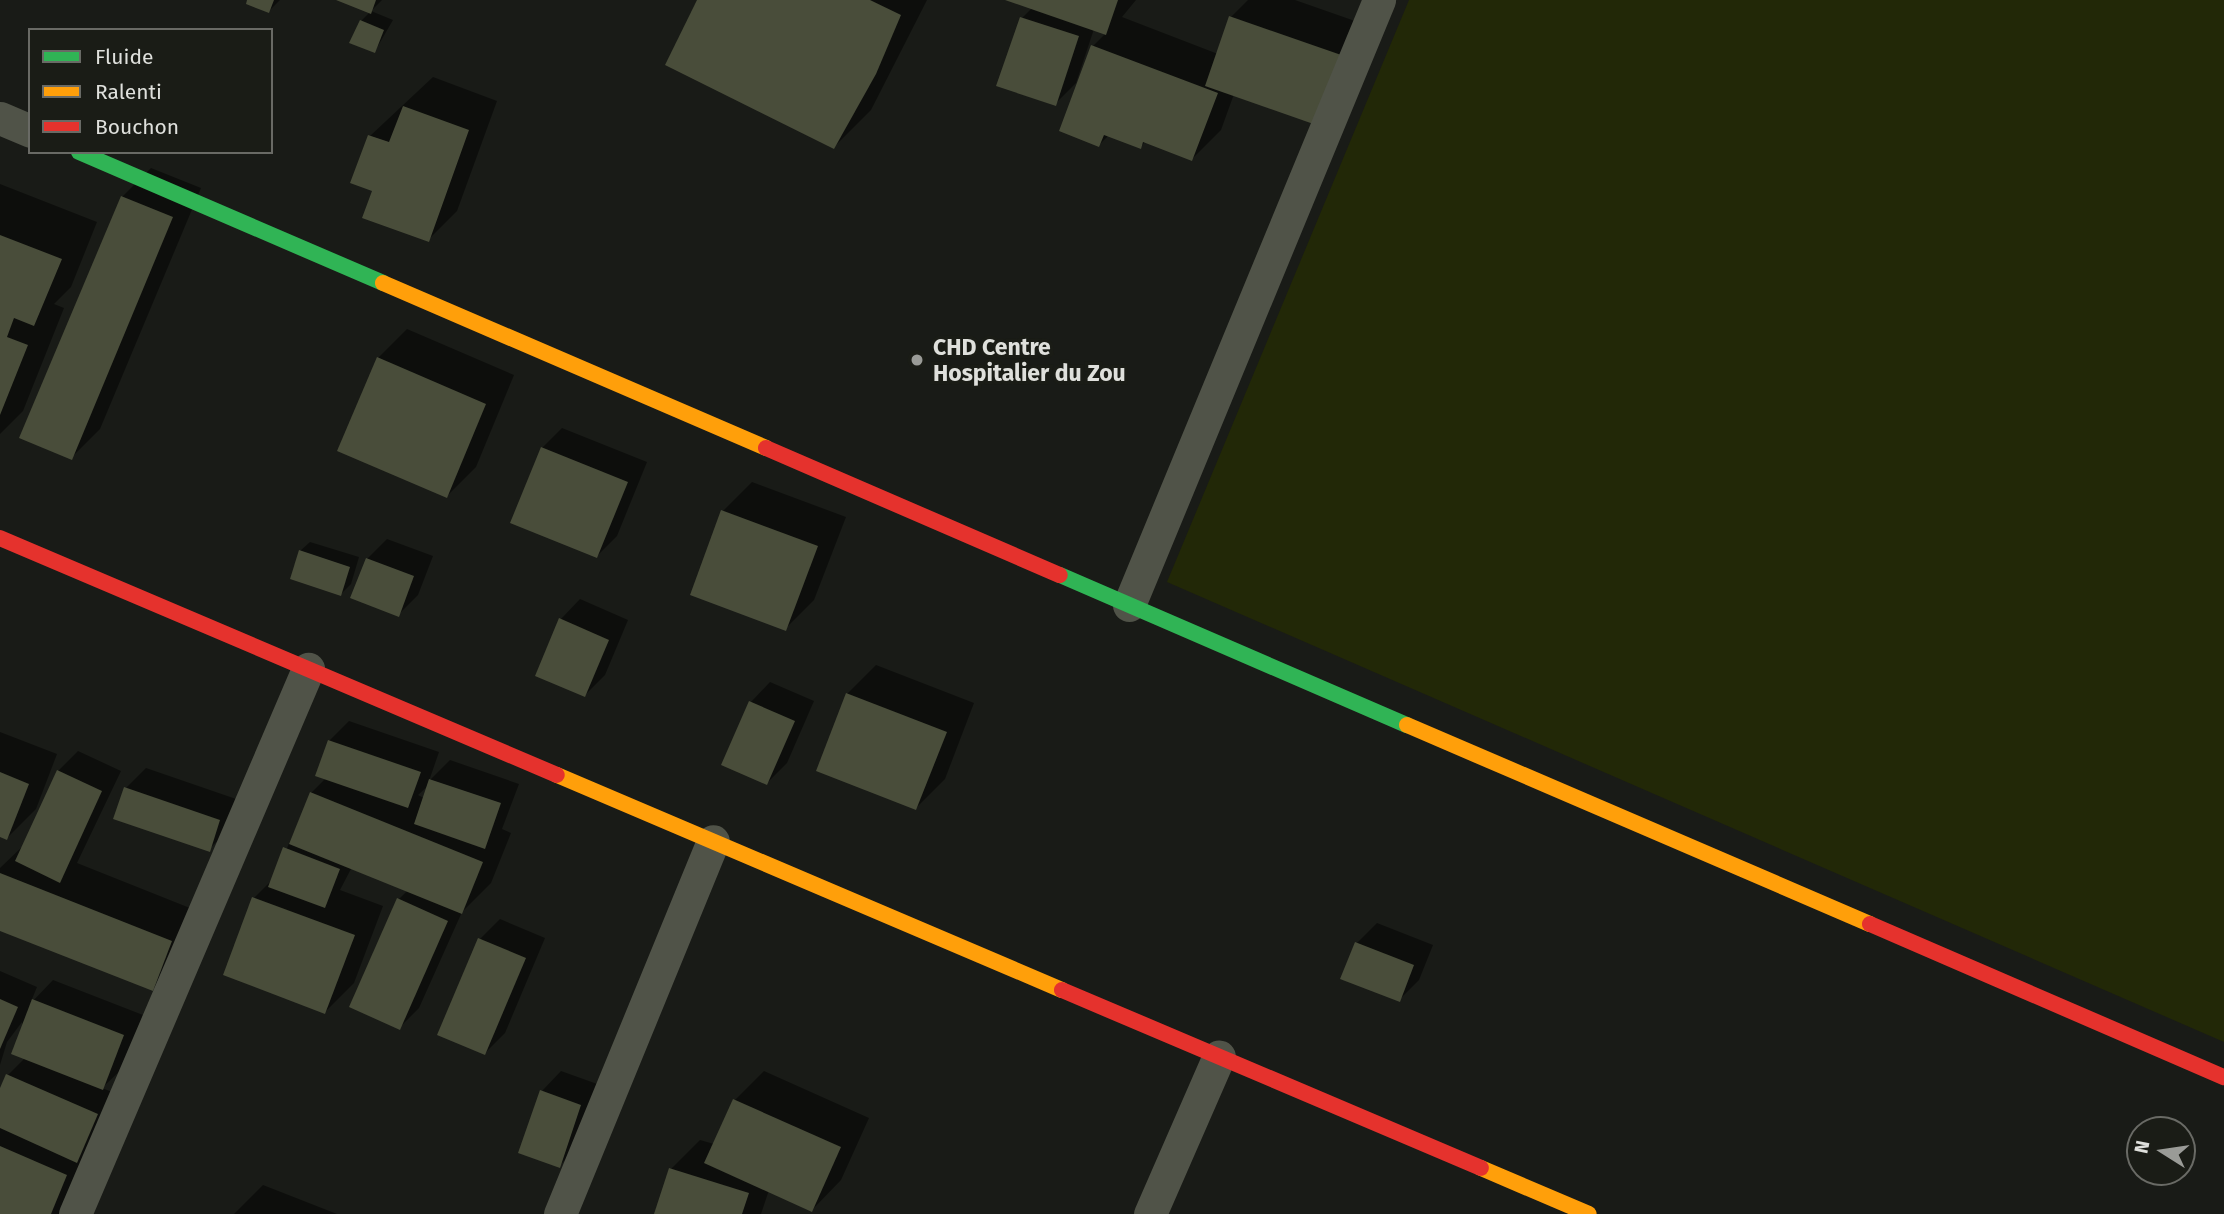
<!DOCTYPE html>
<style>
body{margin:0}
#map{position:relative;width:2224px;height:1214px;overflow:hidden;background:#191b17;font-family:"Fira Sans",sans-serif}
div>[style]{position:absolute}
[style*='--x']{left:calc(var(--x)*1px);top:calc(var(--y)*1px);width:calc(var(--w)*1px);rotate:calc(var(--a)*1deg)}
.green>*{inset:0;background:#222807}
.shadow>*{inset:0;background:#0007}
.building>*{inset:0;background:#494d3a}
.street>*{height:33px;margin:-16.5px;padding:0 16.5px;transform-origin:16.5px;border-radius:16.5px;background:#505348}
.fast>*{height:16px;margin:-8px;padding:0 8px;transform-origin:8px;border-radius:8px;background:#30b455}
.slow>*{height:16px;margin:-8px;padding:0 8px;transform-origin:8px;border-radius:8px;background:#ff9f0a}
.jam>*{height:16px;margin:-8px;padding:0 8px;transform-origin:8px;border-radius:8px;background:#e5322d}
.dots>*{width:19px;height:19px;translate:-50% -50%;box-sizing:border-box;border:4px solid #1a1c16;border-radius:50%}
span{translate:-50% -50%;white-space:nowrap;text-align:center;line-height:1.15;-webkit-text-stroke:7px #1a1c16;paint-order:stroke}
.poi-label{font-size:23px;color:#dfe0dc;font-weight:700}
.left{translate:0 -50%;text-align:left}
.legend{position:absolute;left:28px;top:28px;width:245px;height:126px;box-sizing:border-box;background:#1a1c16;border:2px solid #696a65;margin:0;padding:9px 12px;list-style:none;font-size:21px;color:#dfe0dc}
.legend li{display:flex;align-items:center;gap:14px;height:35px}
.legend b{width:35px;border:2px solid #696a65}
.north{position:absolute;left:2126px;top:1116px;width:70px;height:70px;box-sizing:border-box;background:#1a1c16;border:2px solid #696a65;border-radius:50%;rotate:282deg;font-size:19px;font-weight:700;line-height:28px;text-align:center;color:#dfe0dc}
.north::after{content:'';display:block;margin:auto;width:24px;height:32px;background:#9a9b97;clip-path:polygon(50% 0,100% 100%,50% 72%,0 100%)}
</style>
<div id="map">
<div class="green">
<div style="clip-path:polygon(1409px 0,2224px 0,2224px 1042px,1167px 582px)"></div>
</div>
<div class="shadow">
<div style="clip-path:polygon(249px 0,280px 0,269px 11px)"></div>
<div style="clip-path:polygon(340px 0,382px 0,371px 11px,393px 20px,375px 51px,361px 21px,370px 12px)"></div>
<div style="clip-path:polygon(699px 0,927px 0,871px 110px,834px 147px)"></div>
<div style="clip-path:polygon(1009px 0,1136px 0,1122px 17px,1218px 54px,1231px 17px,1248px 0,1295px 0,1375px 28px,1351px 96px,1234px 94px,1221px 130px,1192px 159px,1146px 141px,1140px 147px,1109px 135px,1099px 145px,1093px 46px,1106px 33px,1094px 29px,1076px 83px,1055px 104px,1022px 18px,1032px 8px)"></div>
<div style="clip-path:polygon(433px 77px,497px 101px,457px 211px,428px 240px,374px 190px,370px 136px)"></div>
<div style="clip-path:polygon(151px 168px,201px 188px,100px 429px,71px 458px,122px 197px)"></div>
<div style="clip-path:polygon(0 184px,97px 222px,71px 287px,54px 304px,64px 308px,23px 411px,0 434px)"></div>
<div style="clip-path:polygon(407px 329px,514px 375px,476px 467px,447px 496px,378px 358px)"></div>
<div style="clip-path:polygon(562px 428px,647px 462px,617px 536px,597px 556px,542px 448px)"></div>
<div style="clip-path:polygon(752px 482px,846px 517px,814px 600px,785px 629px,692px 594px,723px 511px)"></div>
<div style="clip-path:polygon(387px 539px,433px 556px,418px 595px,398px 615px,353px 597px,367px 559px)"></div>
<div style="clip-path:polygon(310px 542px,359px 557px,351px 584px,341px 594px,300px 551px)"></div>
<div style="clip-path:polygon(580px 599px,628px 620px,605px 675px,585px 695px,561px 619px)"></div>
<div style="clip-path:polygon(876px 665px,974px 703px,945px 779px,916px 808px,847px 694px)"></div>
<div style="clip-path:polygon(770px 682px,814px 701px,787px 763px,767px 783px,751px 702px)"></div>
<div style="clip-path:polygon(evenodd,349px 721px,439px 752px,429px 781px,450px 760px,519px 784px,502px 829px,511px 833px,491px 883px,462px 912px,419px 1008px,399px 1028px,399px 899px,408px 890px,352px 867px,340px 890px,383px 906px,354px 983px,325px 1012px,225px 974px,254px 898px,274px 878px,311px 793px,326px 778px,329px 741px,349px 721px,429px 785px,424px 798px,418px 795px,429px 785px)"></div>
<div style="clip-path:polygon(0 732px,57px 754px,36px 809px,7px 838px,0 836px)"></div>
<div style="clip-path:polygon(78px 751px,121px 771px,77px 863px,200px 912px,153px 989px,0 929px,0 868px,25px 844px,58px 771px)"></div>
<div style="clip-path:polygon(146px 768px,239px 800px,229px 830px,209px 849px,126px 788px)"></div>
<div style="clip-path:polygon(500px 919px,545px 938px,505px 1033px,485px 1053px,480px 939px)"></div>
<div style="clip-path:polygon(1377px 923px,1433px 945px,1419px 980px,1399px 1000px,1357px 943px)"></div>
<div style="clip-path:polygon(0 971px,37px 987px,30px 1004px,53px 980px,143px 1015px,123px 1068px,102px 1088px,117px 1094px,66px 1214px,0 1214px,0 1093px,8px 1075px,25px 1058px,22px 1022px,7px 1042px,0 1065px)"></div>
<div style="clip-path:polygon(561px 1071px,600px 1085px,579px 1146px,559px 1166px,542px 1091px)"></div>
<div style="clip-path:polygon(764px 1071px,869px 1118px,841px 1180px,812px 1210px,769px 1190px,761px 1214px,656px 1214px,671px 1169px,700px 1140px,714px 1144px,735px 1100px)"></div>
<div style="clip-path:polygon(263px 1185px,337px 1214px,234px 1214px)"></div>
</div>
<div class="building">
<div style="clip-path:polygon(247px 0,274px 0,269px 13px,246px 4px)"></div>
<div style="clip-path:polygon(336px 0,376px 0,371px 14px)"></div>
<div style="clip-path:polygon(697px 0,870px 0,901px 15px,876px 74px,834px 149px,665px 65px)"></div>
<div style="clip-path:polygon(1005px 0,1118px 0,1106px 35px)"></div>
<div style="clip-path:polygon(1229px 16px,1347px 57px,1322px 127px,1205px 86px)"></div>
<div style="clip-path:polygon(1020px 17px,1079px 36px,1056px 106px,996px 86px)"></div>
<div style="clip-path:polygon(360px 20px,384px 30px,375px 53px,349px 43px)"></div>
<div style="clip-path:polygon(1091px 45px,1218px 93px,1192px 161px,1143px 142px,1141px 149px,1104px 135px,1099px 147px,1059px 131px)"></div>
<div style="clip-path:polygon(403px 106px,469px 130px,429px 242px,362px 218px,372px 191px,350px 183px,368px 135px,389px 142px)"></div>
<div style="clip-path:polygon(121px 196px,173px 217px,72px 460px,19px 438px)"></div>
<div style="clip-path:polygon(0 235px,62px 259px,34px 326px,14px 318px,7px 337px,28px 345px,0 415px)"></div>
<div style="clip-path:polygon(377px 357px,486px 404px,447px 498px,337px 451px)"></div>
<div style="clip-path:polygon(541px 447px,628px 482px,597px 558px,510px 523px)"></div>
<div style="clip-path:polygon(721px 510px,818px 546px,786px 631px,690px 595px)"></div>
<div style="clip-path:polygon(299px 550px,350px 567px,341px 596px,290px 579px)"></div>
<div style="clip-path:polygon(366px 558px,414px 576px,399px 617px,350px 598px)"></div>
<div style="clip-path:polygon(559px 618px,609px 640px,585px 697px,535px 676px)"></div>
<div style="clip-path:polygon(846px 693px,947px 732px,916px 810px,816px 771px)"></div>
<div style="clip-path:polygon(749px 701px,795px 721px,767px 785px,721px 765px)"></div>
<div style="clip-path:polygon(328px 740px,421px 772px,408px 808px,315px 776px)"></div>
<div style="clip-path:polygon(57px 770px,102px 791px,60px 883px,15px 861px)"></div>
<div style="clip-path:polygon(0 772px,29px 784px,7px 840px,0 837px)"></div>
<div style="clip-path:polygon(429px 779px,501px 803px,485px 849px,414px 824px)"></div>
<div style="clip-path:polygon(124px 787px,220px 820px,210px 852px,113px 819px)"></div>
<div style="clip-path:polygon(310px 792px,483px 862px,462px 914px,289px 844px)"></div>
<div style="clip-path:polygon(283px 847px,340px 869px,325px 908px,268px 887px)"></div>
<div style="clip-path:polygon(0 873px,172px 941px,153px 991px,0 931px)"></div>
<div style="clip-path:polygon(252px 897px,355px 935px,325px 1014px,223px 975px)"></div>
<div style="clip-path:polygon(397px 898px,448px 921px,400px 1030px,349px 1007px)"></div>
<div style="clip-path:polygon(478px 938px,526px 958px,485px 1055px,437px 1035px)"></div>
<div style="clip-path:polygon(1355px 942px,1414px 965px,1400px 1002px,1340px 979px)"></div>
<div style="clip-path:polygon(0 999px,18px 1007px,0 1049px)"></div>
<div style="clip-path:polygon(32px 999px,124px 1035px,103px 1090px,11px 1054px)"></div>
<div style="clip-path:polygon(6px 1074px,98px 1114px,77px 1163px,0 1128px,0 1088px)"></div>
<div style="clip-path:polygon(540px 1090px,581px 1105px,560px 1168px,518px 1153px)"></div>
<div style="clip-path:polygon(733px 1099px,841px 1147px,812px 1212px,704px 1163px)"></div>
<div style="clip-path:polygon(0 1146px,67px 1175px,51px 1214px,0 1214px)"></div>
<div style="clip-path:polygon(669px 1168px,749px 1193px,742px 1214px,654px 1214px)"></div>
</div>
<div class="street">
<div style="--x:0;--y:118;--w:33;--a:23"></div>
<div style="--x:1129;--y:605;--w:655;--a:-67.55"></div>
<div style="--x:75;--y:1214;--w:593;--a:-66.85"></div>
<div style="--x:560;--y:1214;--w:403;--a:-67.7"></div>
<div style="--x:1150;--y:1214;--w:172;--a:-66.4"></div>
</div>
<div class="fast">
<div style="--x:79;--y:152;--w:331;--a:23.3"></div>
<div style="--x:1060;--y:575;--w:378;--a:23.4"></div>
</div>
<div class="slow">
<div style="--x:383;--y:283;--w:417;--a:23.3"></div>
<div style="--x:1407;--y:725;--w:504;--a:23.26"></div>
<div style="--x:557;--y:775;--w:549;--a:23.06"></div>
<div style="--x:1481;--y:1168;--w:117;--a:23.1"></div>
</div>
<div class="jam">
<div style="--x:766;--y:448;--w:320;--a:23.4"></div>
<div style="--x:0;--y:538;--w:605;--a:23.05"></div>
<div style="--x:1870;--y:924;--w:386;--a:23.4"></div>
<div style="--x:1062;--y:990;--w:455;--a:23"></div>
</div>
<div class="dots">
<div style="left:917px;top:360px;background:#9a9b97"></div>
</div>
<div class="poi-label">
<span class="left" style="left:933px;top:360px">CHD Centre<br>Hospitalier du Zou</span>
</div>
<ul class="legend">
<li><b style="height:9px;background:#30b455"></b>Fluide</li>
<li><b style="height:9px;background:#ff9f0a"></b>Ralenti</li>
<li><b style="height:9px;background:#e5322d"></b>Bouchon</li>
</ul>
<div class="north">N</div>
</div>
